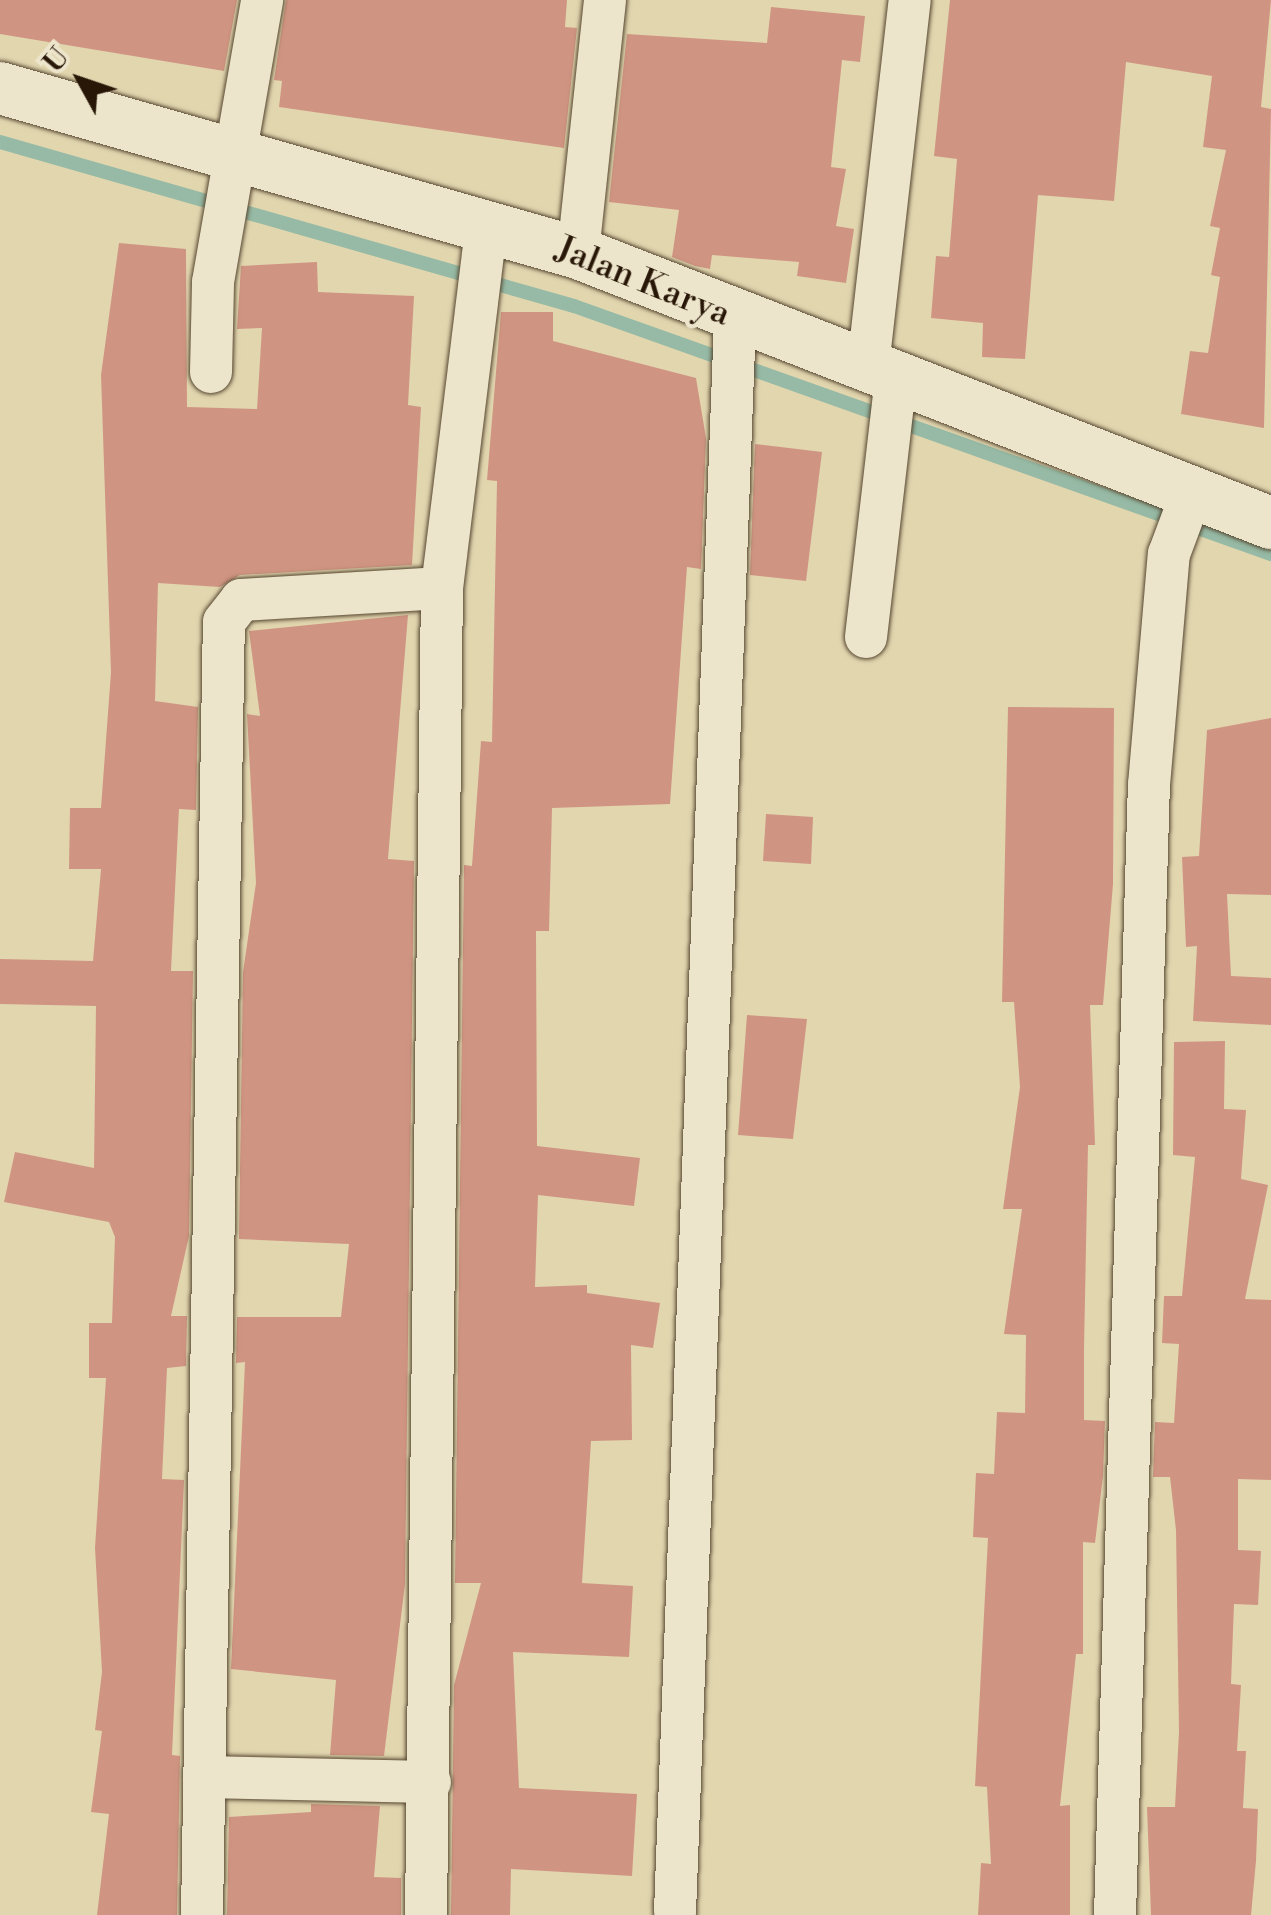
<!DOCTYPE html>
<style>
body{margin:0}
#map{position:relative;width:1271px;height:1915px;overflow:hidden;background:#e2d6af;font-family:"Libre Bodoni",serif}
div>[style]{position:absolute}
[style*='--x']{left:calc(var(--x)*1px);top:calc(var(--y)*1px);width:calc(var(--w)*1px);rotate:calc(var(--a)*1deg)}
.stream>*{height:14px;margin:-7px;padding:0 7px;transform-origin:7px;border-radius:7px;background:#96baa5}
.building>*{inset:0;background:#d09582}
.roads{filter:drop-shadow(0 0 2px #564731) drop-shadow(0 0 2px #564731)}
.minor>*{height:42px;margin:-21px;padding:0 21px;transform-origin:21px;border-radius:21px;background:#ece4cb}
.tertiary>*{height:52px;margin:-26px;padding:0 26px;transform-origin:26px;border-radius:26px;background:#ece4cb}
span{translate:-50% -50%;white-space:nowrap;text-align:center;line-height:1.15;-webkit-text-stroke:9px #ece4cb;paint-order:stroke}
.street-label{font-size:35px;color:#281707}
.north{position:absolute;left:30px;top:30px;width:100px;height:100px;-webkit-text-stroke:8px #ece4cb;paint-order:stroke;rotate:310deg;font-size:28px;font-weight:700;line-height:40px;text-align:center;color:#281707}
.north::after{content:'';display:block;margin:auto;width:35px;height:45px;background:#281707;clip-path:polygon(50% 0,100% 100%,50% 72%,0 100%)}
</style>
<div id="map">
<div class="stream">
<div style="--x:0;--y:142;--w:597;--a:15.95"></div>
<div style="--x:574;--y:306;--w:740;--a:19.59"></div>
</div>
<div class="building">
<div style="clip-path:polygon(0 0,237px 0,224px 71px,0 34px)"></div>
<div style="clip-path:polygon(286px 0,567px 0,565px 27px,577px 28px,564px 148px,279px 107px,282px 81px,274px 80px)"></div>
<div style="clip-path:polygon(950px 0,1271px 0,1261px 107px,1271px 109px,1264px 428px,1181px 414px,1190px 351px,1208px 353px,1220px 277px,1211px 275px,1220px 228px,1210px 226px,1226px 150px,1203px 147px,1212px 76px,1126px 62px,1114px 201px,1038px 195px,1025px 359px,982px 357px,983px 323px,931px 318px,936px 256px,949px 257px,957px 159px,934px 156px)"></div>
<div style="clip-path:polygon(771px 7px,865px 16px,860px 62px,842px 60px,831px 167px,846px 169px,836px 226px,854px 229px,846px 283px,797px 276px,799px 262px,712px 255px,710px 269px,695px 266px,672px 257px,679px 210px,609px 202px,627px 34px,767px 43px)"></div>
<div style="clip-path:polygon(119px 243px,186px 249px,187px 407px,257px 409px,262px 328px,237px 329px,241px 266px,317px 262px,318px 292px,414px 296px,408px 405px,421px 407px,412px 565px,240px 575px,220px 587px,158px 583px,155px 701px,198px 707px,196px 810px,179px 809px,171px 971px,193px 971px,189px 1236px,171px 1316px,187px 1316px,186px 1366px,167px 1368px,162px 1479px,184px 1480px,172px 1755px,180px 1756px,177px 1915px,97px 1915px,109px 1814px,91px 1812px,102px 1731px,95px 1730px,102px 1672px,95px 1548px,106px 1378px,89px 1378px,89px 1323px,112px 1323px,115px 1237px,109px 1222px,4px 1202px,15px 1152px,94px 1168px,96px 1006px,0 1004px,0 959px,93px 961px,101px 869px,69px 869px,70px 808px,101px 808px,111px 672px,101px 375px)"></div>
<div style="clip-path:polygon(501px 312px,553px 312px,553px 341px,696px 378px,706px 438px,701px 569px,687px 567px,670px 804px,552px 808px,549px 931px,536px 931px,537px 1146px,640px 1158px,634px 1206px,538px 1195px,535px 1287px,587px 1285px,587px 1293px,660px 1303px,653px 1348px,631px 1345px,632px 1440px,591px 1441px,582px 1583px,633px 1586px,629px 1657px,513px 1652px,519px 1788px,637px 1794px,632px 1876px,511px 1869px,510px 1915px,451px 1915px,454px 1685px,481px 1583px,455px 1583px,464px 865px,472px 866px,481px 741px,492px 742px,497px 481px,487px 480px)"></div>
<div style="clip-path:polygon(755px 444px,822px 452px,806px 581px,750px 575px)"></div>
<div style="clip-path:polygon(408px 615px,388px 859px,414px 861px,405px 1584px,384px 1756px,330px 1755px,336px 1680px,231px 1669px,245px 1362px,236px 1363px,237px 1317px,341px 1317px,349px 1244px,239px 1239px,243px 972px,256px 883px,247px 714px,260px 716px,249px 631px)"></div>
<div style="clip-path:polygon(1008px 707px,1114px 708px,1113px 884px,1103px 1005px,1090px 1005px,1095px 1145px,1088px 1145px,1084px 1349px,1084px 1420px,1105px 1421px,1103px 1476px,1095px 1543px,1083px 1542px,1083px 1654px,1076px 1654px,1060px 1806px,1070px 1805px,1070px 1915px,978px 1915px,981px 1863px,991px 1864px,987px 1787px,975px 1786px,988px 1538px,973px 1537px,976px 1473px,994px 1474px,997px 1412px,1025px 1413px,1026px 1335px,1004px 1334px,1022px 1209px,1003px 1209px,1020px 1087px,1014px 1002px,1002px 1002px)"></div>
<div style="clip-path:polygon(1271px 718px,1271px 895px,1227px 894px,1231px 976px,1271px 978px,1271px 1025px,1193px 1021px,1197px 946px,1186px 947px,1182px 857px,1199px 856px,1207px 730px)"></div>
<div style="clip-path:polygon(766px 814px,813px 817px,811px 864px,763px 861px)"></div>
<div style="clip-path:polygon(747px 1015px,807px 1019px,793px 1139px,738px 1135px)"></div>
<div style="clip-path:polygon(1225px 1041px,1224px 1109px,1246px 1110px,1241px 1179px,1268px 1185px,1245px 1299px,1271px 1300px,1271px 1480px,1238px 1479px,1238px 1550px,1261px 1551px,1258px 1605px,1234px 1604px,1231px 1684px,1241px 1685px,1237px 1751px,1246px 1751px,1243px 1808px,1258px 1809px,1256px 1861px,1251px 1915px,1151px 1915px,1147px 1807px,1175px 1807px,1179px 1732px,1176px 1530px,1170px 1477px,1153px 1477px,1155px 1422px,1174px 1423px,1179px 1344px,1162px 1343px,1164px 1296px,1182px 1296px,1195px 1157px,1173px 1155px,1174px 1042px)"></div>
<div style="clip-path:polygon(311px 1804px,380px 1806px,374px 1877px,401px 1878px,401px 1915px,227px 1915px,229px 1817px,311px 1812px)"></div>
</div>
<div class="roads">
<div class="minor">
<div style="--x:578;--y:253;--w:254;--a:-83.9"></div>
<div style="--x:868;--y:366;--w:368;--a:-83.5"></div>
<div style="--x:211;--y:372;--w:90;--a:-88.7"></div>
<div style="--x:213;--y:282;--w:286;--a:-80.1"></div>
<div style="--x:866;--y:637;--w:262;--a:-83.4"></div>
<div style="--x:204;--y:1777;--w:226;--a:1.3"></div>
<div style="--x:675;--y:1912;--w:1594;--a:-87.84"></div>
<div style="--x:202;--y:1915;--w:1293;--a:-89.03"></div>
<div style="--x:224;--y:622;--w:28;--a:-52"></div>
<div style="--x:241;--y:600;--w:201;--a:-3.4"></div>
<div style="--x:426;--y:1915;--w:1327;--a:-89.31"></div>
<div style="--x:442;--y:588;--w:367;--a:-83"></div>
<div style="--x:1115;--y:1915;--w:1131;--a:-88.28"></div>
<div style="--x:1149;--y:785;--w:232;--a:-85.1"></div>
<div style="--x:1169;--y:554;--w:63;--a:-69.6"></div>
</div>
<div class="tertiary">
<div style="--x:0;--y:88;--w:601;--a:15.93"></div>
<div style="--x:578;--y:253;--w:744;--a:21.29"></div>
</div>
</div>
<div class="street-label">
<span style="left:643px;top:282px;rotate:22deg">Jalan Karya</span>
</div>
<div class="north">U</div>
</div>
